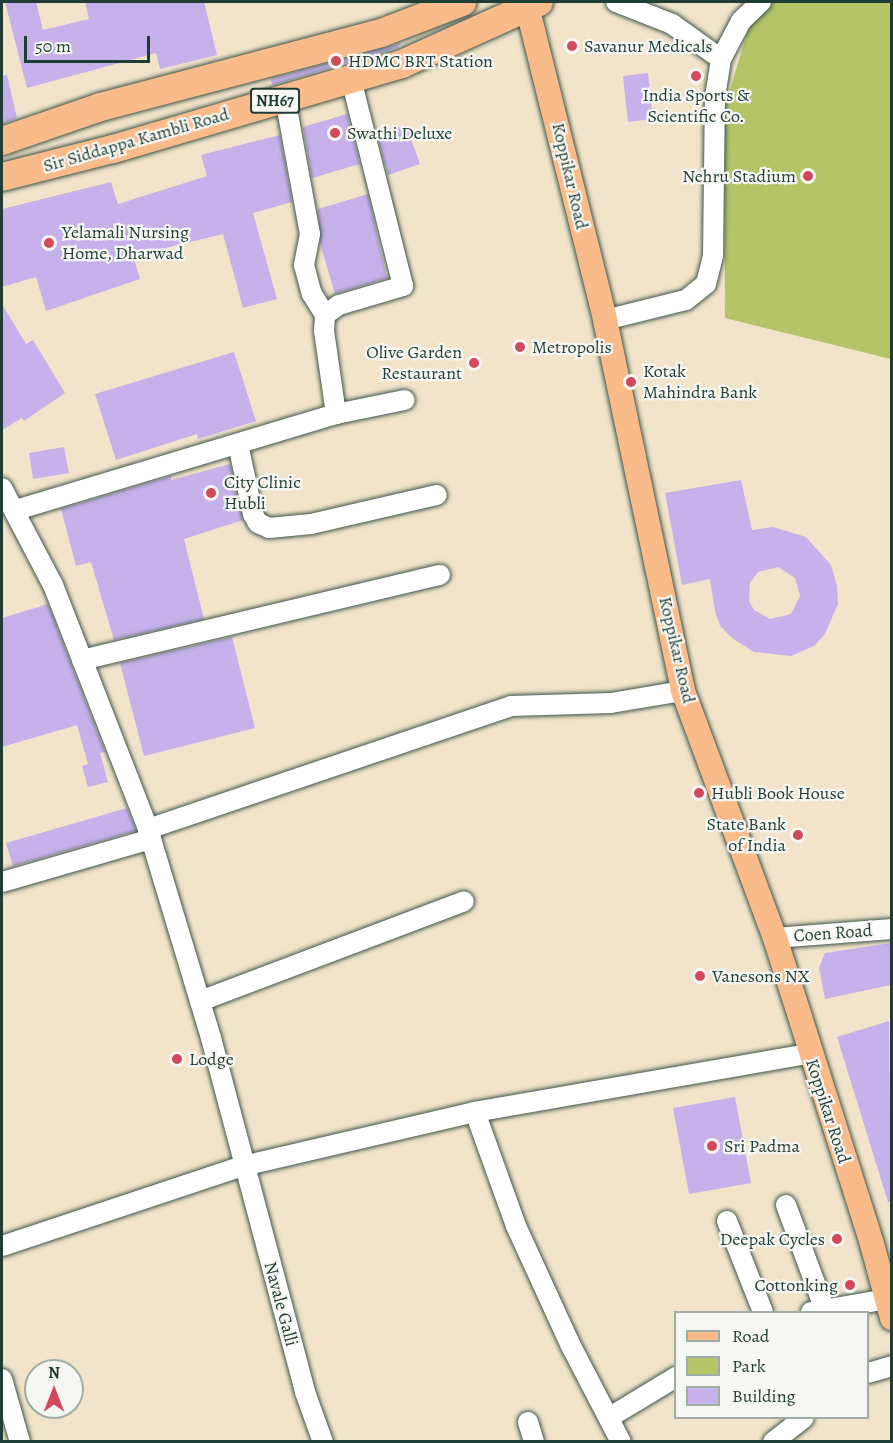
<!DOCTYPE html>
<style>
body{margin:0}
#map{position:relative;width:893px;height:1443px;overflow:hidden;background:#f1e4ca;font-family:Alegreya,serif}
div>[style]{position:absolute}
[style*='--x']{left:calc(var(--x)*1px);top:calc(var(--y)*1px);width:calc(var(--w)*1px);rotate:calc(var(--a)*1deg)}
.green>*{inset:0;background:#b4c467}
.building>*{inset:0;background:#c7b1eb}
.roads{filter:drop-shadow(0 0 2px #3e564a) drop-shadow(0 0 2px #3e564a)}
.minor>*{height:20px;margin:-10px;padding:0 10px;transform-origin:10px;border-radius:10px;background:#fff}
.major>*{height:24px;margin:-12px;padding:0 12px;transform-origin:12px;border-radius:12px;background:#fabb8b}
.highway>*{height:28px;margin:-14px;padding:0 14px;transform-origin:14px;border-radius:14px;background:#fabb8b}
.dots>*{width:16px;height:16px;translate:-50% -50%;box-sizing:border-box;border:3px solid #f6f6f2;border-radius:50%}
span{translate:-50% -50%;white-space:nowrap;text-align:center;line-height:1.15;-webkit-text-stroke:4.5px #f6f6f2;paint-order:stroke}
.shield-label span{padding:2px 4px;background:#f6f6f2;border:2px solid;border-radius:4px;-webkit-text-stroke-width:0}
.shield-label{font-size:16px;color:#1f3d34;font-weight:700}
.poi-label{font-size:18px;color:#1f3d34}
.left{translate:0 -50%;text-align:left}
.right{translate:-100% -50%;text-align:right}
.street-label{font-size:18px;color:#1f3d34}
.frame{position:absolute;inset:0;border:3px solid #1f3d34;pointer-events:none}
.legend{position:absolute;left:674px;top:1311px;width:195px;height:108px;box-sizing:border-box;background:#f6f6f2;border:2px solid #a0aca6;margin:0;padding:8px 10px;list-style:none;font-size:18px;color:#1f3d34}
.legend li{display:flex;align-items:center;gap:12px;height:30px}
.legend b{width:30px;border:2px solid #a0aca6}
.north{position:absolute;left:24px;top:1359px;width:60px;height:60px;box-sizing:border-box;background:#f6f6f2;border:2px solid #a0aca6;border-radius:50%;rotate:0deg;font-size:16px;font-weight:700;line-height:24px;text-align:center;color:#1f3d34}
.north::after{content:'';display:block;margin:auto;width:21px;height:27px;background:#d1495b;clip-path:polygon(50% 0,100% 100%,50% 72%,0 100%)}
.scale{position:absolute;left:24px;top:36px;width:126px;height:27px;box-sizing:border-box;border:3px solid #1f3d34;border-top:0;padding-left:8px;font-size:18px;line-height:21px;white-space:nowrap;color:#1f3d34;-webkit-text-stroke:4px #f6f6f2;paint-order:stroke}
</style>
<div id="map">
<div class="green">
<div style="clip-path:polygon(768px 2px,891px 2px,891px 359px,725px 318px,724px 110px,750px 23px)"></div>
</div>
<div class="building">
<div style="clip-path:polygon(5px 2px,36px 2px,43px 30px,89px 19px,85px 2px,204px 2px,217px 55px,160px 69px,156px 53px,27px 88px)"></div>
<div style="clip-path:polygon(401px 43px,397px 48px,273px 85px,270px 79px)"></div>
<div style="clip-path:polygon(648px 73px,653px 119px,628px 122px,623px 76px)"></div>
<div style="clip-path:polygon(7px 75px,17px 118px,2px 124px,2px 76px)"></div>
<div style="clip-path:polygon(347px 114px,360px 164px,312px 178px,303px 127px)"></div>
<div style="clip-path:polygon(406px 125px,420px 164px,388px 175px,377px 135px)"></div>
<div style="clip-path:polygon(280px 135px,292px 202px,253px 213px,277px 299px,243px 308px,223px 234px,133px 256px,140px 279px,46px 311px,36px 277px,2px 287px,2px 209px,111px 182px,118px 204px,207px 176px,201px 155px)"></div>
<div style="clip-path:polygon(368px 194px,387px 278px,335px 294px,320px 243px,318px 209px)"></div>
<div style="clip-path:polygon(2px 304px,26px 344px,33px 340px,65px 393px,24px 421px,22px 418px,2px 430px)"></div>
<div style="clip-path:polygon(234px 352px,256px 421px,198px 439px,197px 434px,116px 460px,95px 394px)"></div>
<div style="clip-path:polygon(64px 447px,69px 473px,33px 479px,29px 453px)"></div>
<div style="clip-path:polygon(230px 464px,243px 520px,184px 539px,204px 619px,114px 640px,91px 562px,76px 566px,61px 509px,171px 476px,171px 480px)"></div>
<div style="clip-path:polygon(evenodd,741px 480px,752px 530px,773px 527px,806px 537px,831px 565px,837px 585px,838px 604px,825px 634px,814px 646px,791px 656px,754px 652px,732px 638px,720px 626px,715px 611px,710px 579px,682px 585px,665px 493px,741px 480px,778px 567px,795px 578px,800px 596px,791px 614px,770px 619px,754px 610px,749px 601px,750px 583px,758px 572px,778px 567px)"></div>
<div style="clip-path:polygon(48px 604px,105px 752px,100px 753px,108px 782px,88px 787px,82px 766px,88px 764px,77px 725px,2px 747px,2px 618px)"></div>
<div style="clip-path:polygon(232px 637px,255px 728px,144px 756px,120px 663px)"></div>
<div style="clip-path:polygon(127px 808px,136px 831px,13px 866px,6px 843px)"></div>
<div style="clip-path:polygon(891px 943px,891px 985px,825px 999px,819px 968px,825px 953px)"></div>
<div style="clip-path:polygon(889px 1021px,891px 1202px,888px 1202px,837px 1037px)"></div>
<div style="clip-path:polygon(735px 1097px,751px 1183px,689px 1194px,673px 1108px)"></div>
</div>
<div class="roads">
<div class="minor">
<div style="--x:616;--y:2;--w:60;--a:21.4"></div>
<div style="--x:672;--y:24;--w:60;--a:35.5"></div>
<div style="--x:285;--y:98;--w:138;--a:79.6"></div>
<div style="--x:310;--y:234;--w:32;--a:101"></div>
<div style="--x:304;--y:265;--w:30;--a:75"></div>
<div style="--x:312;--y:294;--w:25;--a:58"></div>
<div style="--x:605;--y:320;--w:83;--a:-13.9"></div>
<div style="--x:686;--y:300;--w:26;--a:-39"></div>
<div style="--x:706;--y:284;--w:30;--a:-76"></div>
<div style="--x:713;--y:255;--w:158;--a:-89.3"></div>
<div style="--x:715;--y:97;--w:38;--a:-81"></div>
<div style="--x:721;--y:59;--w:43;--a:-62.2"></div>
<div style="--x:741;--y:21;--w:28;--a:-44"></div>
<div style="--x:336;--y:414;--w:84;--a:-98.2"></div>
<div style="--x:324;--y:331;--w:16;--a:-86"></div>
<div style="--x:325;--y:315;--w:17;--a:-36"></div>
<div style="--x:339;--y:305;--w:67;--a:-16.5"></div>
<div style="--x:403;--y:286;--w:213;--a:-104.1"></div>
<div style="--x:238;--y:444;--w:72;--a:77.9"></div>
<div style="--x:253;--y:514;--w:10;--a:61"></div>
<div style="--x:258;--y:523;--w:12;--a:24"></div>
<div style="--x:269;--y:528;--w:42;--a:-5.4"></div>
<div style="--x:311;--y:524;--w:129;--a:-13"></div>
<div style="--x:2;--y:488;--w:110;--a:62.3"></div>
<div style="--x:53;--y:585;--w:262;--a:68.7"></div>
<div style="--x:148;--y:829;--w:218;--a:73.2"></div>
<div style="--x:211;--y:1038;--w:366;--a:75.1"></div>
<div style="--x:305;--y:1392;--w:53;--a:70.2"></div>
<div style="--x:16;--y:510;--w:334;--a:-16.7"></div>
<div style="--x:336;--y:414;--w:70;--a:-11.5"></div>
<div style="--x:82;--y:660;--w:368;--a:-13.4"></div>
<div style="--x:148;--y:829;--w:383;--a:-18.7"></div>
<div style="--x:511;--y:706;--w:100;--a:-1.7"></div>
<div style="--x:611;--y:703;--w:73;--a:-9.5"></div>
<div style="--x:2;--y:882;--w:155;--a:-16.1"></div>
<div style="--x:775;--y:938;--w:117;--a:-4.4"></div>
<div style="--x:200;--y:1001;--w:282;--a:-20.7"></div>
<div style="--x:475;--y:1112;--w:121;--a:70.2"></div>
<div style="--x:516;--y:1226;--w:132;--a:65.4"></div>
<div style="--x:571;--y:1346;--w:108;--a:62.5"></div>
<div style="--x:786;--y:1205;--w:112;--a:69.6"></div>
<div style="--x:727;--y:1221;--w:98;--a:68.4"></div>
<div style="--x:2;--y:1246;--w:254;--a:-18.4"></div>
<div style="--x:243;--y:1166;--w:238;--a:-13.1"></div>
<div style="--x:475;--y:1112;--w:339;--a:-9.9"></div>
<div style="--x:811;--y:1312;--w:77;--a:-9.7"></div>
<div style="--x:868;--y:1373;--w:25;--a:-16"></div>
<div style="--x:2;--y:1379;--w:66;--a:74.1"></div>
<div style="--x:610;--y:1417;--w:77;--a:-31.2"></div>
<div style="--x:528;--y:1422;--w:21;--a:73"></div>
<div style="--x:773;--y:1442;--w:39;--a:-38"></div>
</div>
<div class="major">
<div style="--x:526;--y:2;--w:328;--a:76"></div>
<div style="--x:605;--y:320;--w:379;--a:78.1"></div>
<div style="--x:683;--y:691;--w:264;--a:69.6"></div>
<div style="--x:775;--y:938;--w:321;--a:72.4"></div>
<div style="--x:872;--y:1244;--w:77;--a:74.9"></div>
</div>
<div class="highway">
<div style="--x:2;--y:141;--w:105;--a:-19"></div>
<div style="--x:101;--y:107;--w:290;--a:-14.8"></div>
<div style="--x:381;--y:33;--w:87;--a:-20.9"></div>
<div style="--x:2;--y:177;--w:114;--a:-14.2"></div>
<div style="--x:113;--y:149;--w:301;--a:-16.4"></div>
<div style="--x:402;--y:64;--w:150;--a:-24.3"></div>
</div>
</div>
<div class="dots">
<div style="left:572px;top:46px;background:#d1495b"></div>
<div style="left:336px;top:61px;background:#d1495b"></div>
<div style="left:696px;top:76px;background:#d1495b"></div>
<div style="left:335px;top:133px;background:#d1495b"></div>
<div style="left:808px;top:176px;background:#d1495b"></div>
<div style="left:49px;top:243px;background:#d1495b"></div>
<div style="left:520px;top:347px;background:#d1495b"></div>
<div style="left:474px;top:363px;background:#d1495b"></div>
<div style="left:631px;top:382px;background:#d1495b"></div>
<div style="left:211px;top:493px;background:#d1495b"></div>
<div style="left:699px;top:793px;background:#d1495b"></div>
<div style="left:798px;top:835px;background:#d1495b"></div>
<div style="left:700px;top:976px;background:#d1495b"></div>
<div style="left:177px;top:1059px;background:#d1495b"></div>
<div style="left:712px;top:1146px;background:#d1495b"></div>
<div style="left:837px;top:1239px;background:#d1495b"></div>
<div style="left:850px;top:1285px;background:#d1495b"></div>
</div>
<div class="shield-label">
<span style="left:275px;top:101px">NH67</span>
</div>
<div class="poi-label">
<span class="left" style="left:584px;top:46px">Savanur Medicals</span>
<span class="left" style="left:348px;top:61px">HDMC BRT Station</span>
<span style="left:696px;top:106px">India Sports &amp;<br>Scientific Co.</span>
<span class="left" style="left:347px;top:133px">Swathi Deluxe</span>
<span class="right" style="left:796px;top:176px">Nehru Stadium</span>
<span class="left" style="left:62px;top:243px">Yelamali Nursing<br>Home, Dharwad</span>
<span class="left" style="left:532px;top:347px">Metropolis</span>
<span class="right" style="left:462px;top:363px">Olive Garden<br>Restaurant</span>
<span class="left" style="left:643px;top:382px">Kotak<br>Mahindra Bank</span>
<span class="left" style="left:224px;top:493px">City Clinic<br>Hubli</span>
<span class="left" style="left:711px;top:793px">Hubli Book House</span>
<span class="right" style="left:786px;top:835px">State Bank<br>of India</span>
<span class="left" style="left:712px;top:976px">Vanesons NX</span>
<span class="left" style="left:189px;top:1059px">Lodge</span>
<span class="left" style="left:724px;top:1146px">Sri Padma</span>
<span class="right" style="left:825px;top:1239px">Deepak Cycles</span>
<span class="right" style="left:838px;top:1285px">Cottonking</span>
</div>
<div class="street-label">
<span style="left:136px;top:140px;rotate:-16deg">Sir Siddappa Kambli Road</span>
<span style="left:570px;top:176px;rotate:77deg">Koppikar Road</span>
<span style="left:677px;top:650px;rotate:77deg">Koppikar Road</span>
<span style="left:833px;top:933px;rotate:-4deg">Coen Road</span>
<span style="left:828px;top:1111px;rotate:72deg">Koppikar Road</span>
<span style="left:281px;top:1304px;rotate:75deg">Navale Galli</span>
</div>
<div class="frame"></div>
<ul class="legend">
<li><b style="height:8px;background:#fabb8b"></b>Road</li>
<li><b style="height:16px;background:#b4c467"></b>Park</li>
<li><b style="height:16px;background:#c7b1eb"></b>Building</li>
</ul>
<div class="north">N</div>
<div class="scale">50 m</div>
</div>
